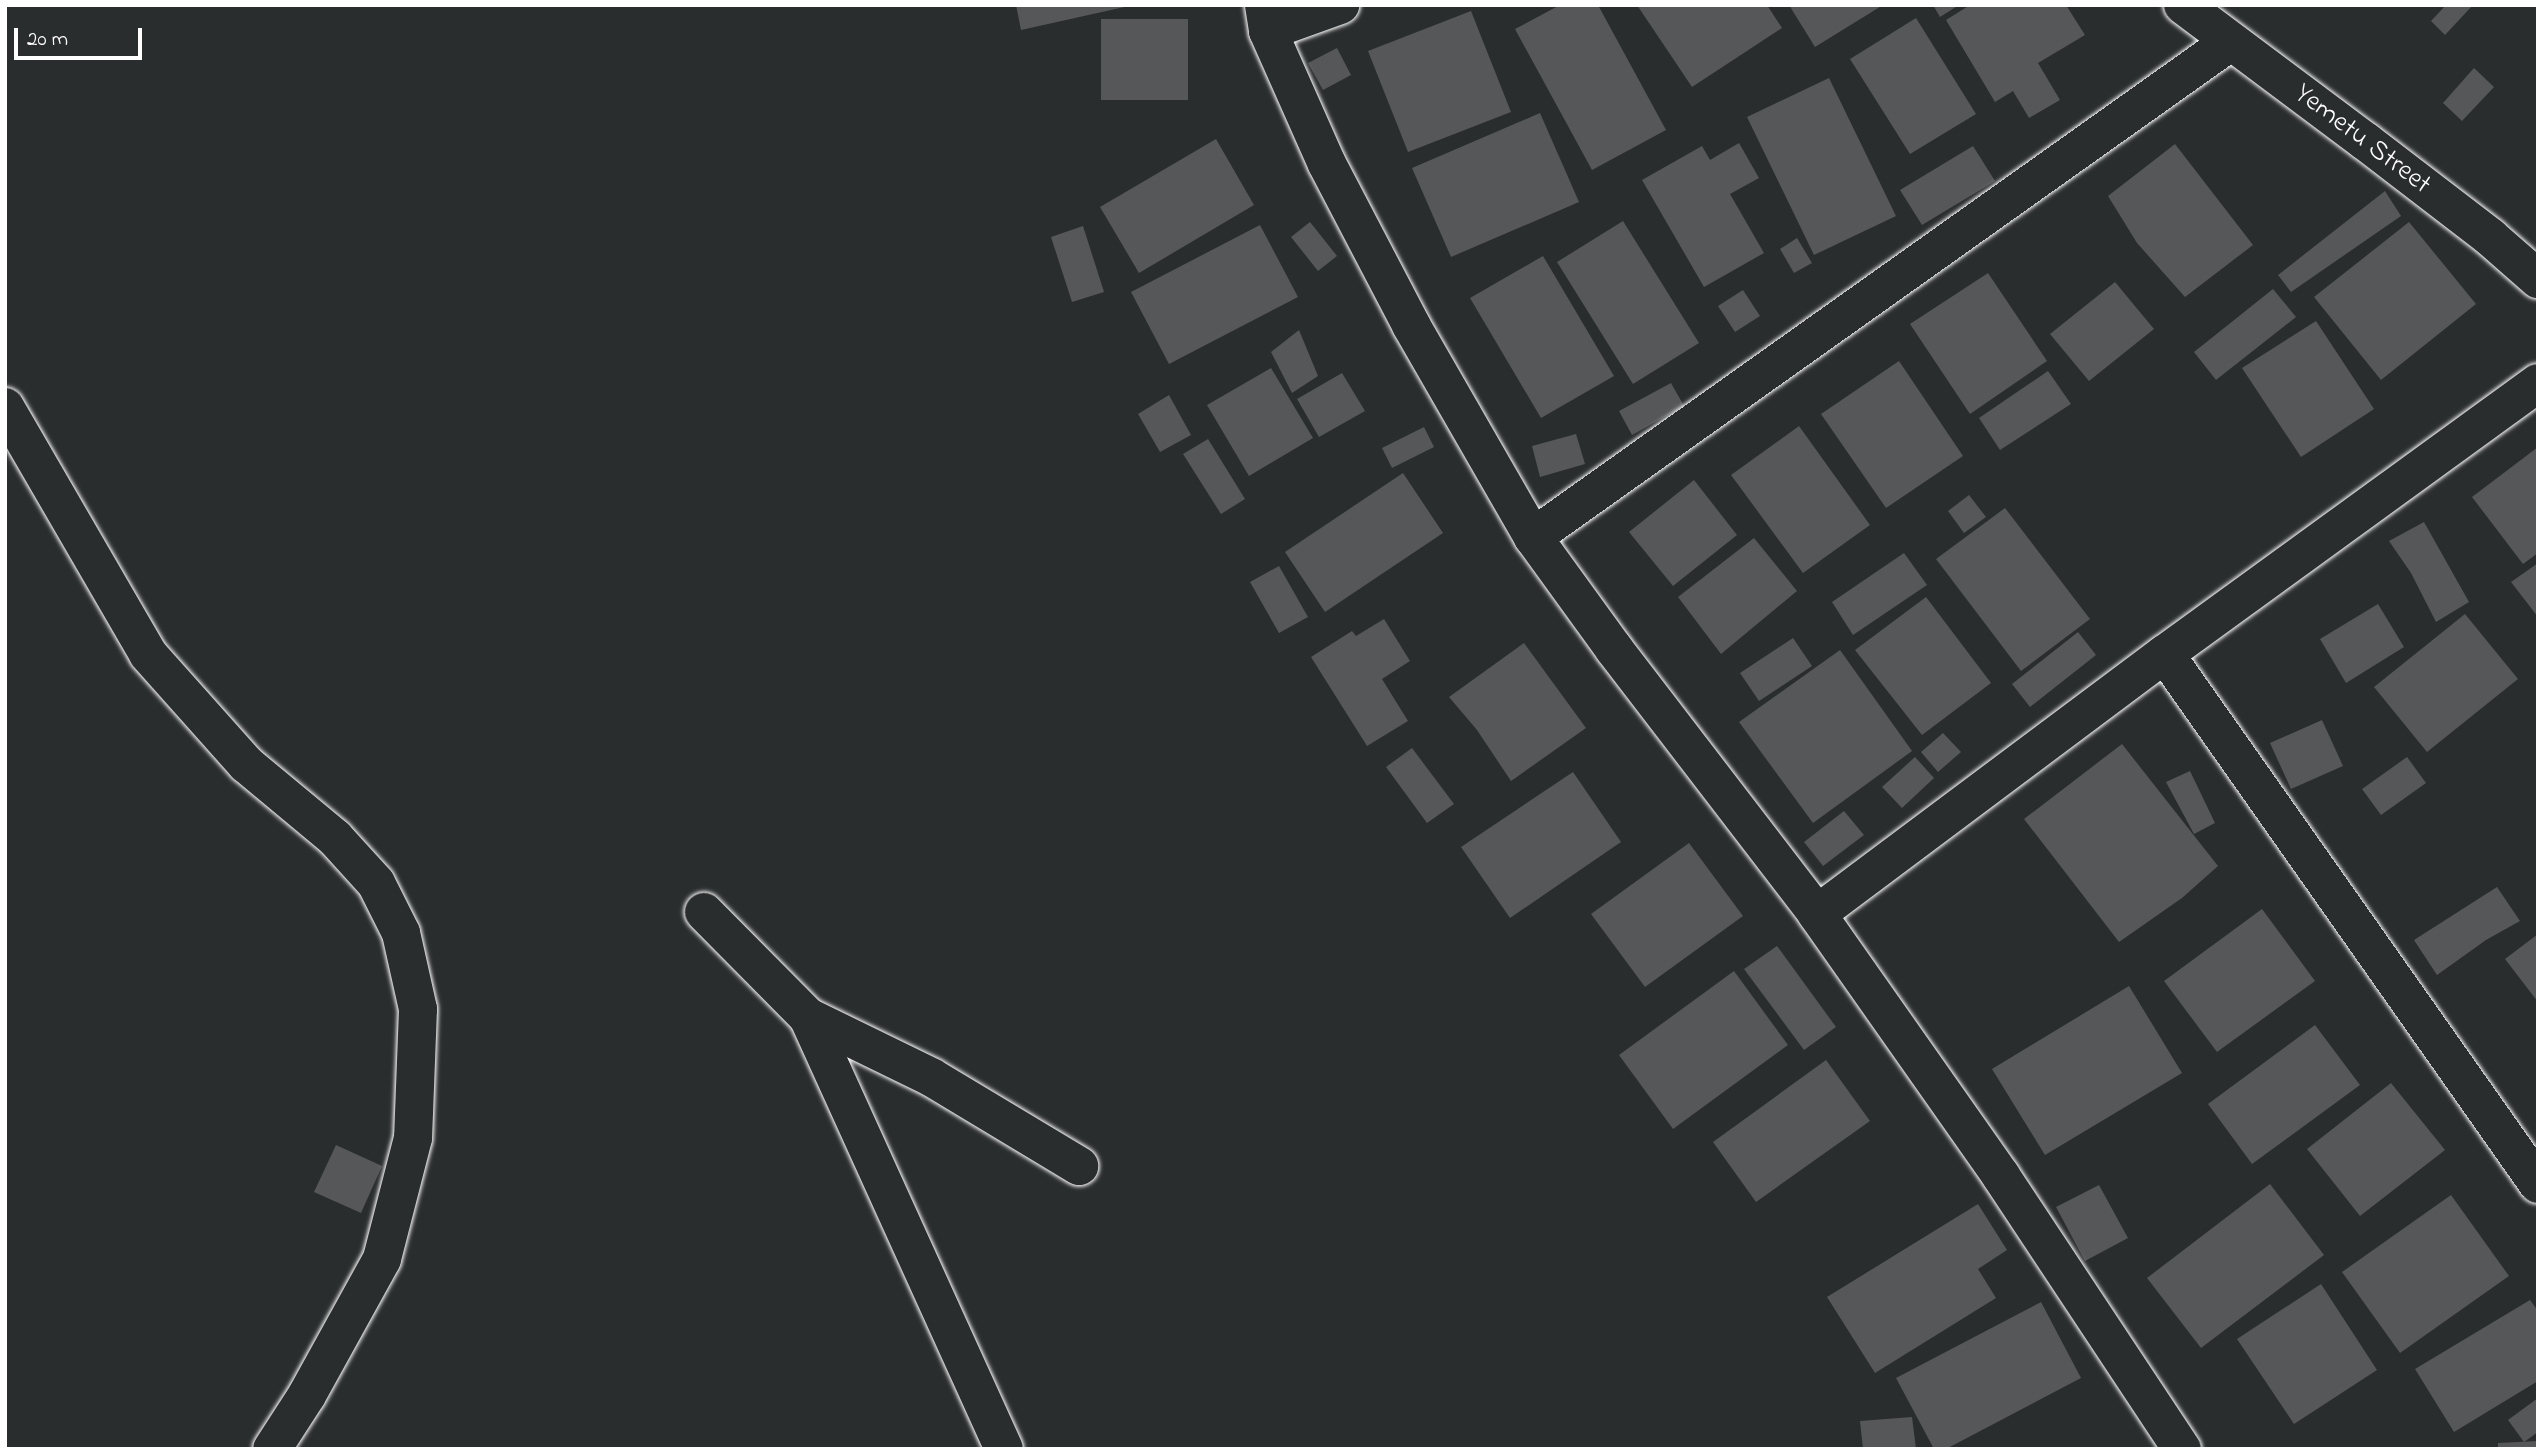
<!DOCTYPE html>
<style>
body{margin:0}
#map{position:relative;width:2543px;height:1454px;overflow:hidden;background:#2a2d2e;font-family:"Indie Flower",sans-serif}
div>[style]{position:absolute}
[style*='--x']{left:calc(var(--x)*1px);top:calc(var(--y)*1px);width:calc(var(--w)*1px);rotate:calc(var(--a)*1deg)}
.building>*{inset:0;background:#555758}
.roads{filter:drop-shadow(0 0 2px #fff) drop-shadow(0 0 2px #fff)}
.minor>*{height:38px;margin:-19px;padding:0 19px;transform-origin:19px;border-radius:19px;background:#2a2d2e}
span{translate:-50% -50%;white-space:nowrap;text-align:center;line-height:1.15;-webkit-text-stroke:5px #2a2d2e;paint-order:stroke}
.street-label{font-size:28px;color:#fff}
.frame{position:absolute;inset:0;border:7px solid #fff;pointer-events:none}
.scale{position:absolute;left:14px;top:28px;width:128px;height:32px;box-sizing:border-box;border:4px solid #fff;border-top:0;padding-left:9px;font-size:21px;line-height:24px;white-space:nowrap;color:#fff;-webkit-text-stroke:5px #2a2d2e;paint-order:stroke}
</style>
<div id="map">
<div class="building">
<div style="clip-path:polygon(1016px 5px,1129px 5px,1129px 6px,1021px 30px)"></div>
<div style="clip-path:polygon(1560px 5px,1598px 5px,1666px 130px,1592px 170px,1515px 29px)"></div>
<div style="clip-path:polygon(1637px 5px,1767px 5px,1782px 28px,1692px 87px)"></div>
<div style="clip-path:polygon(1789px 5px,1883px 5px,1815px 47px)"></div>
<div style="clip-path:polygon(1933px 5px,1959px 5px,1940px 17px)"></div>
<div style="clip-path:polygon(1970px 5px,2066px 5px,2085px 35px,2038px 63px,2060px 100px,2029px 118px,2013px 91px,1995px 102px,1946px 20px)"></div>
<div style="clip-path:polygon(2446px 5px,2473px 5px,2445px 35px,2431px 21px)"></div>
<div style="clip-path:polygon(1471px 11px,1511px 112px,1408px 152px,1368px 51px)"></div>
<div style="clip-path:polygon(1916px 18px,1976px 114px,1910px 154px,1850px 59px)"></div>
<div style="clip-path:polygon(1101px 19px,1188px 19px,1188px 100px,1101px 100px)"></div>
<div style="clip-path:polygon(1337px 48px,1351px 75px,1323px 90px,1308px 63px)"></div>
<div style="clip-path:polygon(2474px 68px,2494px 87px,2462px 121px,2443px 103px)"></div>
<div style="clip-path:polygon(1829px 78px,1896px 216px,1814px 255px,1747px 117px)"></div>
<div style="clip-path:polygon(1540px 113px,1579px 202px,1451px 257px,1412px 168px)"></div>
<div style="clip-path:polygon(1216px 139px,1254px 205px,1139px 273px,1100px 207px)"></div>
<div style="clip-path:polygon(1739px 143px,1759px 178px,1730px 194px,1764px 253px,1704px 287px,1642px 180px,1702px 146px,1710px 160px)"></div>
<div style="clip-path:polygon(2175px 144px,2253px 245px,2185px 297px,2137px 243px,2108px 196px)"></div>
<div style="clip-path:polygon(1973px 146px,1995px 181px,1922px 225px,1900px 190px)"></div>
<div style="clip-path:polygon(2385px 191px,2401px 216px,2291px 292px,2278px 275px)"></div>
<div style="clip-path:polygon(1623px 221px,1699px 343px,1633px 384px,1557px 262px)"></div>
<div style="clip-path:polygon(1310px 222px,1337px 256px,1318px 271px,1291px 237px)"></div>
<div style="clip-path:polygon(2409px 222px,2476px 304px,2381px 380px,2314px 297px)"></div>
<div style="clip-path:polygon(1260px 225px,1298px 297px,1169px 364px,1131px 292px)"></div>
<div style="clip-path:polygon(1083px 226px,1104px 292px,1072px 302px,1051px 237px)"></div>
<div style="clip-path:polygon(1797px 238px,1812px 263px,1794px 273px,1780px 249px)"></div>
<div style="clip-path:polygon(1543px 256px,1614px 376px,1541px 418px,1470px 298px)"></div>
<div style="clip-path:polygon(1988px 273px,2047px 361px,1970px 414px,1910px 324px)"></div>
<div style="clip-path:polygon(2115px 282px,2154px 329px,2089px 381px,2050px 334px)"></div>
<div style="clip-path:polygon(2273px 289px,2296px 317px,2216px 380px,2194px 352px)"></div>
<div style="clip-path:polygon(1743px 290px,1760px 316px,1735px 332px,1718px 306px)"></div>
<div style="clip-path:polygon(2316px 321px,2374px 409px,2301px 457px,2242px 368px)"></div>
<div style="clip-path:polygon(1299px 330px,1318px 376px,1292px 393px,1271px 352px)"></div>
<div style="clip-path:polygon(1899px 361px,1963px 456px,1886px 508px,1821px 414px)"></div>
<div style="clip-path:polygon(1271px 368px,1313px 438px,1249px 476px,1207px 405px)"></div>
<div style="clip-path:polygon(2048px 371px,2071px 404px,2000px 450px,1979px 418px)"></div>
<div style="clip-path:polygon(1342px 373px,1365px 411px,1319px 437px,1297px 399px)"></div>
<div style="clip-path:polygon(1671px 383px,1684px 406px,1632px 435px,1619px 411px)"></div>
<div style="clip-path:polygon(1169px 395px,1191px 435px,1160px 452px,1138px 414px)"></div>
<div style="clip-path:polygon(1799px 426px,1870px 525px,1803px 573px,1731px 475px)"></div>
<div style="clip-path:polygon(1424px 427px,1434px 447px,1392px 468px,1382px 448px)"></div>
<div style="clip-path:polygon(1576px 434px,1585px 464px,1540px 477px,1532px 446px)"></div>
<div style="clip-path:polygon(1208px 439px,1245px 499px,1221px 514px,1183px 454px)"></div>
<div style="clip-path:polygon(2538px 447px,2538px 553px,2523px 564px,2472px 497px)"></div>
<div style="clip-path:polygon(1403px 473px,1443px 533px,1325px 612px,1285px 552px)"></div>
<div style="clip-path:polygon(1694px 480px,1737px 535px,1673px 586px,1629px 532px)"></div>
<div style="clip-path:polygon(1969px 495px,1986px 517px,1964px 533px,1948px 511px)"></div>
<div style="clip-path:polygon(2005px 508px,2090px 619px,2021px 671px,1936px 559px)"></div>
<div style="clip-path:polygon(2424px 522px,2469px 602px,2436px 622px,2411px 573px,2389px 541px)"></div>
<div style="clip-path:polygon(1754px 538px,1797px 591px,1721px 654px,1678px 597px)"></div>
<div style="clip-path:polygon(1904px 553px,1927px 585px,1853px 635px,1832px 602px)"></div>
<div style="clip-path:polygon(2538px 563px,2538px 617px,2511px 582px)"></div>
<div style="clip-path:polygon(1279px 566px,1308px 617px,1279px 633px,1250px 582px)"></div>
<div style="clip-path:polygon(1926px 597px,1991px 683px,1922px 735px,1855px 650px)"></div>
<div style="clip-path:polygon(2378px 604px,2404px 647px,2346px 683px,2320px 639px)"></div>
<div style="clip-path:polygon(2465px 614px,2518px 679px,2427px 752px,2374px 687px)"></div>
<div style="clip-path:polygon(1384px 619px,1410px 661px,1382px 679px,1408px 721px,1367px 746px,1311px 657px,1352px 631px,1356px 636px)"></div>
<div style="clip-path:polygon(2078px 632px,2096px 655px,2030px 707px,2012px 684px)"></div>
<div style="clip-path:polygon(1793px 638px,1812px 666px,1759px 701px,1740px 673px)"></div>
<div style="clip-path:polygon(1524px 643px,1586px 728px,1511px 781px,1477px 730px,1449px 697px)"></div>
<div style="clip-path:polygon(1840px 650px,1912px 751px,1813px 823px,1739px 722px)"></div>
<div style="clip-path:polygon(2322px 720px,2343px 766px,2291px 789px,2270px 743px)"></div>
<div style="clip-path:polygon(1943px 733px,1961px 752px,1938px 772px,1921px 752px)"></div>
<div style="clip-path:polygon(2122px 744px,2218px 866px,2182px 898px,2119px 942px,2024px 819px)"></div>
<div style="clip-path:polygon(1412px 748px,1454px 804px,1427px 823px,1386px 767px)"></div>
<div style="clip-path:polygon(1915px 757px,1934px 778px,1902px 808px,1882px 787px)"></div>
<div style="clip-path:polygon(2407px 757px,2426px 783px,2381px 815px,2362px 789px)"></div>
<div style="clip-path:polygon(2190px 771px,2215px 823px,2194px 834px,2166px 782px)"></div>
<div style="clip-path:polygon(1573px 772px,1621px 842px,1510px 918px,1461px 847px)"></div>
<div style="clip-path:polygon(1844px 811px,1864px 835px,1823px 866px,1804px 842px)"></div>
<div style="clip-path:polygon(1689px 843px,1743px 916px,1645px 987px,1591px 914px)"></div>
<div style="clip-path:polygon(2497px 887px,2520px 921px,2486px 940px,2437px 975px,2414px 940px)"></div>
<div style="clip-path:polygon(2262px 909px,2315px 981px,2217px 1052px,2164px 981px)"></div>
<div style="clip-path:polygon(2538px 934px,2538px 1002px,2505px 959px)"></div>
<div style="clip-path:polygon(1777px 946px,1836px 1027px,1804px 1050px,1744px 969px)"></div>
<div style="clip-path:polygon(1734px 971px,1788px 1045px,1673px 1129px,1619px 1055px)"></div>
<div style="clip-path:polygon(2129px 986px,2182px 1073px,2045px 1155px,1992px 1069px)"></div>
<div style="clip-path:polygon(2315px 1025px,2360px 1085px,2252px 1164px,2208px 1104px)"></div>
<div style="clip-path:polygon(1826px 1060px,1870px 1121px,1756px 1202px,1713px 1142px)"></div>
<div style="clip-path:polygon(2391px 1083px,2445px 1150px,2360px 1216px,2307px 1149px)"></div>
<div style="clip-path:polygon(336px 1145px,382px 1166px,361px 1213px,314px 1192px)"></div>
<div style="clip-path:polygon(2270px 1184px,2324px 1255px,2201px 1348px,2147px 1278px)"></div>
<div style="clip-path:polygon(2099px 1185px,2128px 1238px,2085px 1261px,2056px 1207px)"></div>
<div style="clip-path:polygon(2451px 1195px,2509px 1276px,2400px 1353px,2342px 1272px)"></div>
<div style="clip-path:polygon(1978px 1204px,2007px 1250px,1978px 1269px,1996px 1298px,1875px 1373px,1827px 1297px)"></div>
<div style="clip-path:polygon(2321px 1284px,2377px 1370px,2294px 1424px,2237px 1339px)"></div>
<div style="clip-path:polygon(2530px 1300px,2538px 1311px,2538px 1381px,2454px 1432px,2415px 1369px)"></div>
<div style="clip-path:polygon(2041px 1302px,2081px 1378px,1946px 1449px,1934px 1449px,1896px 1378px)"></div>
<div style="clip-path:polygon(2538px 1398px,2538px 1432px,2524px 1442px,2508px 1420px)"></div>
<div style="clip-path:polygon(1912px 1417px,1916px 1449px,1863px 1449px,1860px 1421px)"></div>
<div style="clip-path:polygon(2538px 1441px,2538px 1449px,2498px 1449px,2498px 1443px)"></div>
</div>
<div class="roads">
<div class="minor">
<div style="--x:1264;--y:5;--w:26;--a:81"></div>
<div style="--x:1268;--y:31;--w:145;--a:66.1"></div>
<div style="--x:1327;--y:164;--w:182;--a:62.4"></div>
<div style="--x:1411;--y:325;--w:245;--a:60.1"></div>
<div style="--x:1533;--y:537;--w:138;--a:54.1"></div>
<div style="--x:1614;--y:649;--w:334;--a:52.5"></div>
<div style="--x:1817;--y:914;--w:320;--a:54.9"></div>
<div style="--x:2001;--y:1176;--w:328;--a:56.5"></div>
<div style="--x:2183;--y:5;--w:227;--a:36.8"></div>
<div style="--x:2365;--y:141;--w:158;--a:37.5"></div>
<div style="--x:2490;--y:237;--w:64;--a:41.2"></div>
<div style="--x:1268;--y:31;--w:77;--a:-19.9"></div>
<div style="--x:5;--y:407;--w:285;--a:59.9"></div>
<div style="--x:148;--y:654;--w:147;--a:48.3"></div>
<div style="--x:246;--y:764;--w:116;--a:39.7"></div>
<div style="--x:335;--y:838;--w:61;--a:47.7"></div>
<div style="--x:376;--y:883;--w:56;--a:63.4"></div>
<div style="--x:401;--y:933;--w:78;--a:77.4"></div>
<div style="--x:418;--y:1009;--w:129;--a:92.2"></div>
<div style="--x:413;--y:1138;--w:125;--a:104.4"></div>
<div style="--x:382;--y:1259;--w:155;--a:118.9"></div>
<div style="--x:307;--y:1395;--w:64;--a:122.9"></div>
<div style="--x:1533;--y:537;--w:855;--a:-35.38"></div>
<div style="--x:2165;--y:654;--w:648;--a:54.86"></div>
<div style="--x:704;--y:912;--w:148;--a:45.3"></div>
<div style="--x:808;--y:1017;--w:137;--a:26"></div>
<div style="--x:931;--y:1077;--w:173;--a:31"></div>
<div style="--x:1817;--y:914;--w:434;--a:-36.8"></div>
<div style="--x:2165;--y:654;--w:461;--a:-36"></div>
<div style="--x:808;--y:1017;--w:474;--a:65.6"></div>
</div>
</div>
<div class="street-label">
<span style="left:2362px;top:140px;rotate:37deg">Yemetu Street</span>
</div>
<div class="frame"></div>
<div class="scale">20 m</div>
</div>
